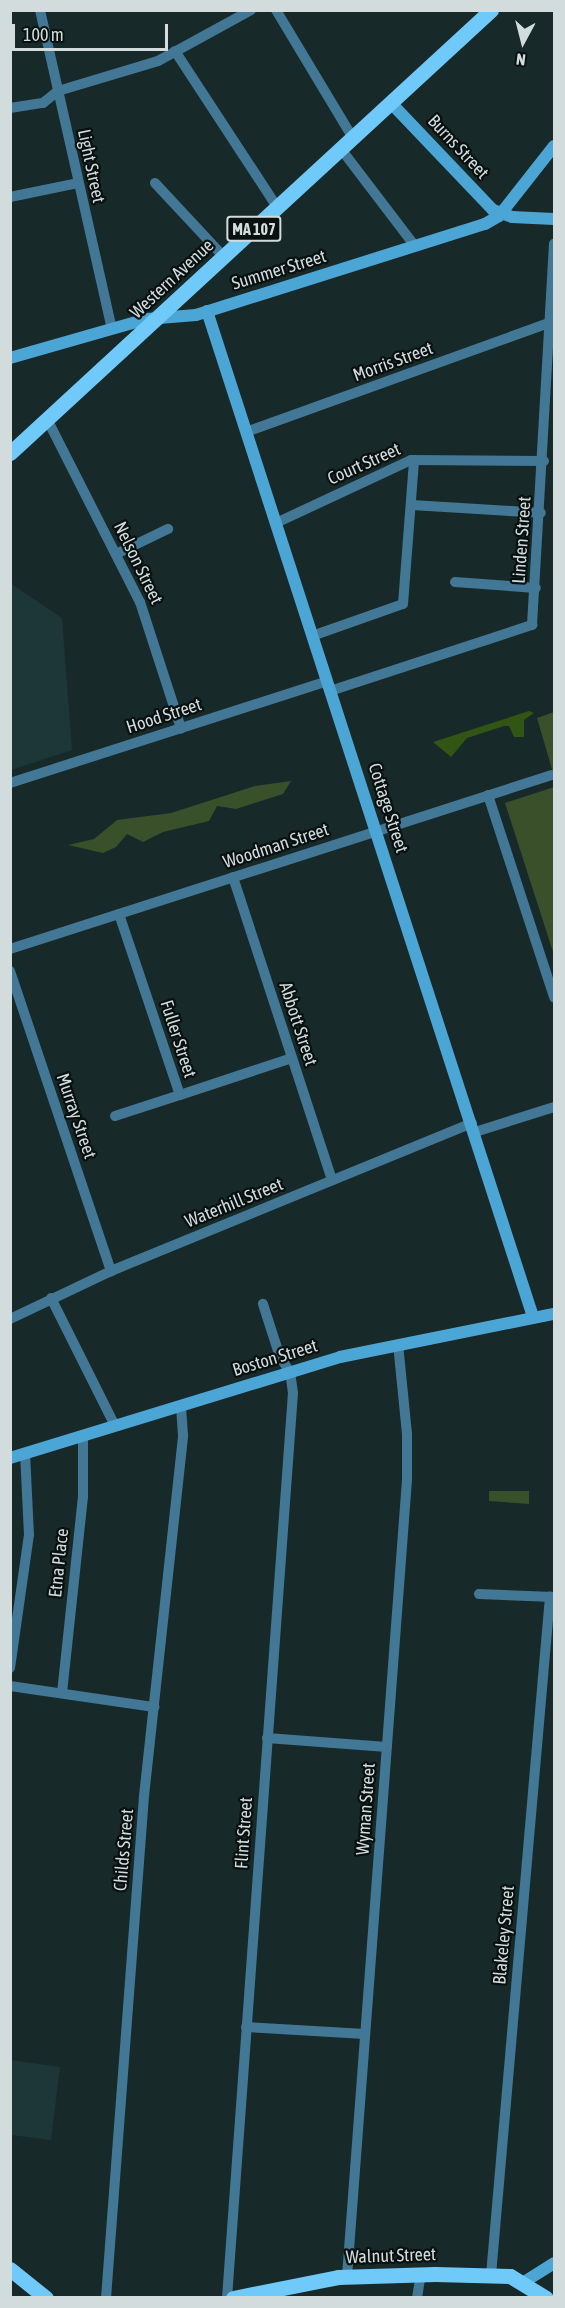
<!DOCTYPE html>
<style>
body{margin:0}
#map{position:relative;width:565px;height:2308px;overflow:hidden;background:#182929;font-family:"Asap Condensed",sans-serif}
div>[style]{position:absolute}
[style*='--x']{left:calc(var(--x)*1px);top:calc(var(--y)*1px);width:calc(var(--w)*1px);rotate:calc(var(--a)*1deg)}
.built>*{inset:0;background:#1d3638}
.green>*{inset:0;background:#39502a}
.forest>*{inset:0;background:#325513}
.street>*{height:10px;margin:-5px;padding:0 5px;transform-origin:5px;border-radius:5px;background:#427895}
.secondary>*{height:12px;margin:-6px;padding:0 6px;transform-origin:6px;border-radius:6px;background:#4ca6d5}
.primary>*{height:15px;margin:-7.5px;padding:0 7.5px;transform-origin:7.5px;border-radius:7.5px;background:#6fc9f9}
span{translate:-50% -50%;white-space:nowrap;text-align:center;line-height:1.15;-webkit-text-stroke:4.5px #091010;paint-order:stroke}
.shield-label span{padding:2px 4px;background:#091010;border:2px solid;border-radius:4px;-webkit-text-stroke-width:0}
.shield-label{font-size:16px;color:#d2dcdc;font-weight:700}
.street-label{font-size:18px;color:#d2dcdc}
.frame{position:absolute;inset:0;border:12px solid #d2dcdc;pointer-events:none}
.north{position:absolute;left:493px;top:12px;width:60px;height:60px;-webkit-text-stroke:4px #091010;paint-order:stroke;rotate:187deg;font-size:16px;font-weight:700;line-height:24px;text-align:center;color:#d2dcdc}
.north::after{content:'';display:block;margin:auto;width:21px;height:27px;background:#d2dcdc;clip-path:polygon(50% 0,100% 100%,50% 72%,0 100%)}
.scale{position:absolute;left:12px;top:24px;width:156px;height:27px;box-sizing:border-box;border:3px solid #d2dcdc;border-top:0;padding-left:8px;font-size:18px;line-height:21px;white-space:nowrap;color:#d2dcdc;-webkit-text-stroke:4px #091010;paint-order:stroke}
</style>
<div id="map">
<div class="built">
<div style="clip-path:polygon(10px 583px,62px 618px,72px 750px,11px 770px)"></div>
<div style="clip-path:polygon(11px 2060px,60px 2067px,51px 2140px,11px 2135px)"></div>
</div>
<div class="green">
<div style="clip-path:polygon(554px 712px,554px 776px,537px 718px)"></div>
<div style="clip-path:polygon(291px 781px,283px 794px,236px 809px,217px 806px,209px 821px,163px 832px,143px 842px,127px 834px,116px 847px,103px 853px,68px 845px,94px 839px,117px 820px,171px 813px,255px 786px)"></div>
<div style="clip-path:polygon(554px 787px,554px 955px,505px 803px)"></div>
<div style="clip-path:polygon(489px 1491px,529px 1491px,529px 1504px,489px 1501px)"></div>
</div>
<div class="forest">
<div style="clip-path:polygon(529px 711px,534px 713px,524px 720px,524px 737px,514px 737px,509px 726px,504px 726px,467px 738px,451px 757px,433px 742px)"></div>
</div>
<div class="street">
<div style="--x:40;--y:10;--w:327;--a:77.3"></div>
<div style="--x:276;--y:10;--w:149;--a:59"></div>
<div style="--x:175;--y:51;--w:186;--a:56.8"></div>
<div style="--x:10;--y:108;--w:33;--a:-9"></div>
<div style="--x:43;--y:103;--w:19;--a:-39"></div>
<div style="--x:58;--y:91;--w:104;--a:-16.7"></div>
<div style="--x:158;--y:61;--w:106;--a:-28.7"></div>
<div style="--x:341;--y:149;--w:122;--a:52.7"></div>
<div style="--x:155;--y:183;--w:101;--a:47"></div>
<div style="--x:10;--y:197;--w:69;--a:-11.6"></div>
<div style="--x:47;--y:419;--w:205;--a:63.1"></div>
<div style="--x:140;--y:602;--w:133;--a:72"></div>
<div style="--x:246;--y:432;--w:324;--a:-19.8"></div>
<div style="--x:412;--y:505;--w:129;--a:3.5"></div>
<div style="--x:276;--y:523;--w:149;--a:-25"></div>
<div style="--x:411;--y:460;--w:133;--a:0.4"></div>
<div style="--x:116;--y:554;--w:58;--a:-25.7"></div>
<div style="--x:455;--y:582;--w:81;--a:4.2"></div>
<div style="--x:312;--y:636;--w:96;--a:-19.4"></div>
<div style="--x:403;--y:604;--w:144;--a:-85.6"></div>
<div style="--x:330;--y:691;--w:213;--a:-18.1"></div>
<div style="--x:532;--y:625;--w:382;--a:-86.7"></div>
<div style="--x:10;--y:783;--w:333;--a:-17.8"></div>
<div style="--x:488;--y:795;--w:213;--a:71.9"></div>
<div style="--x:233;--y:877;--w:319;--a:71.9"></div>
<div style="--x:119;--y:914;--w:191;--a:71.4"></div>
<div style="--x:180;--y:1095;--w:118;--a:-18.3"></div>
<div style="--x:10;--y:949;--w:569;--a:-17.8"></div>
<div style="--x:10;--y:971;--w:317;--a:71.4"></div>
<div style="--x:115;--y:1116;--w:68;--a:-17.9"></div>
<div style="--x:475;--y:1132;--w:83;--a:-17.6"></div>
<div style="--x:51;--y:1298;--w:143;--a:63.4"></div>
<div style="--x:10;--y:1319;--w:112;--a:-25.4"></div>
<div style="--x:111;--y:1271;--w:390;--a:-22.3"></div>
<div style="--x:479;--y:1594;--w:75;--a:2.3"></div>
<div style="--x:10;--y:1668;--w:134;--a:-81.9"></div>
<div style="--x:29;--y:1535;--w:82;--a:-92.8"></div>
<div style="--x:10;--y:1686;--w:146;--a:8.3"></div>
<div style="--x:62;--y:1693;--w:198;--a:-83.9"></div>
<div style="--x:83;--y:1496;--w:61;--a:-90"></div>
<div style="--x:267;--y:1738;--w:120;--a:4.3"></div>
<div style="--x:246;--y:2027;--w:119;--a:3.4"></div>
<div style="--x:491;--y:2275;--w:681;--a:-85.03"></div>
<div style="--x:347;--y:2276;--w:799;--a:-85.69"></div>
<div style="--x:407;--y:1479;--w:45;--a:-90"></div>
<div style="--x:407;--y:1434;--w:90;--a:-95.7"></div>
<div style="--x:106;--y:2298;--w:503;--a:-85.67"></div>
<div style="--x:144;--y:1796;--w:363;--a:-83.8"></div>
<div style="--x:183;--y:1435;--w:29;--a:-94"></div>
<div style="--x:227;--y:2298;--w:907;--a:-85.83"></div>
<div style="--x:293;--y:1393;--w:21;--a:-98"></div>
<div style="--x:290;--y:1372;--w:18;--a:-124"></div>
<div style="--x:280;--y:1357;--w:56;--a:-107.8"></div>
<div style="--x:417;--y:2298;--w:24;--a:-81"></div>
</div>
<div class="secondary">
<div style="--x:391;--y:103;--w:148;--a:46.4"></div>
<div style="--x:493;--y:210;--w:20;--a:20"></div>
<div style="--x:512;--y:217;--w:42;--a:2.7"></div>
<div style="--x:207;--y:311;--w:1058;--a:72.04"></div>
<div style="--x:10;--y:358;--w:142;--a:-15.9"></div>
<div style="--x:147;--y:319;--w:49;--a:-4.7"></div>
<div style="--x:196;--y:315;--w:303;--a:-17.5"></div>
<div style="--x:485;--y:224;--w:16;--a:-30"></div>
<div style="--x:499;--y:216;--w:89;--a:-51.8"></div>
<div style="--x:10;--y:1458;--w:345;--a:-17"></div>
<div style="--x:340;--y:1357;--w:218;--a:-11.4"></div>
<div style="--x:524;--y:2282;--w:36;--a:-32"></div>
</div>
<div class="primary">
<div style="--x:10;--y:453;--w:654;--a:-42.65"></div>
<div style="--x:10;--y:2269;--w:46;--a:38.9"></div>
<div style="--x:233;--y:2298;--w:107;--a:-11.3"></div>
<div style="--x:338;--y:2277;--w:97;--a:-1.8"></div>
<div style="--x:435;--y:2274;--w:75;--a:1.5"></div>
<div style="--x:510;--y:2276;--w:42;--a:31.4"></div>
</div>
<div class="shield-label">
<span style="left:254px;top:229px">MA 107</span>
</div>
<div class="street-label">
<span style="left:458px;top:147px;rotate:47deg">Burns Street</span>
<span style="left:91px;top:166px;rotate:78deg">Light Street</span>
<span style="left:279px;top:270px;rotate:-17deg">Summer Street</span>
<span style="left:172px;top:279px;rotate:-43deg">Western Avenue</span>
<span style="left:393px;top:362px;rotate:-20deg">Morris Street</span>
<span style="left:364px;top:464px;rotate:-24deg">Court Street</span>
<span style="left:522px;top:540px;rotate:-86deg">Linden Street</span>
<span style="left:138px;top:563px;rotate:64deg">Nelson Street</span>
<span style="left:164px;top:716px;rotate:-18deg">Hood Street</span>
<span style="left:388px;top:808px;rotate:72deg">Cottage Street</span>
<span style="left:276px;top:846px;rotate:-18deg">Woodman Street</span>
<span style="left:298px;top:1024px;rotate:72deg">Abbott Street</span>
<span style="left:178px;top:1039px;rotate:72deg">Fuller Street</span>
<span style="left:76px;top:1116px;rotate:71deg">Murray Street</span>
<span style="left:234px;top:1203px;rotate:-22deg">Waterhill Street</span>
<span style="left:275px;top:1358px;rotate:-17deg">Boston Street</span>
<span style="left:59px;top:1563px;rotate:-84deg">Etna Place</span>
<span style="left:366px;top:1809px;rotate:-86deg">Wyman Street</span>
<span style="left:244px;top:1833px;rotate:-86deg">Flint Street</span>
<span style="left:124px;top:1850px;rotate:-85deg">Childs Street</span>
<span style="left:504px;top:1935px;rotate:-85deg">Blakeley Street</span>
<span style="left:391px;top:2256px;rotate:-2deg">Walnut Street</span>
</div>
<div class="frame"></div>
<div class="north">N</div>
<div class="scale">100 m</div>
</div>
